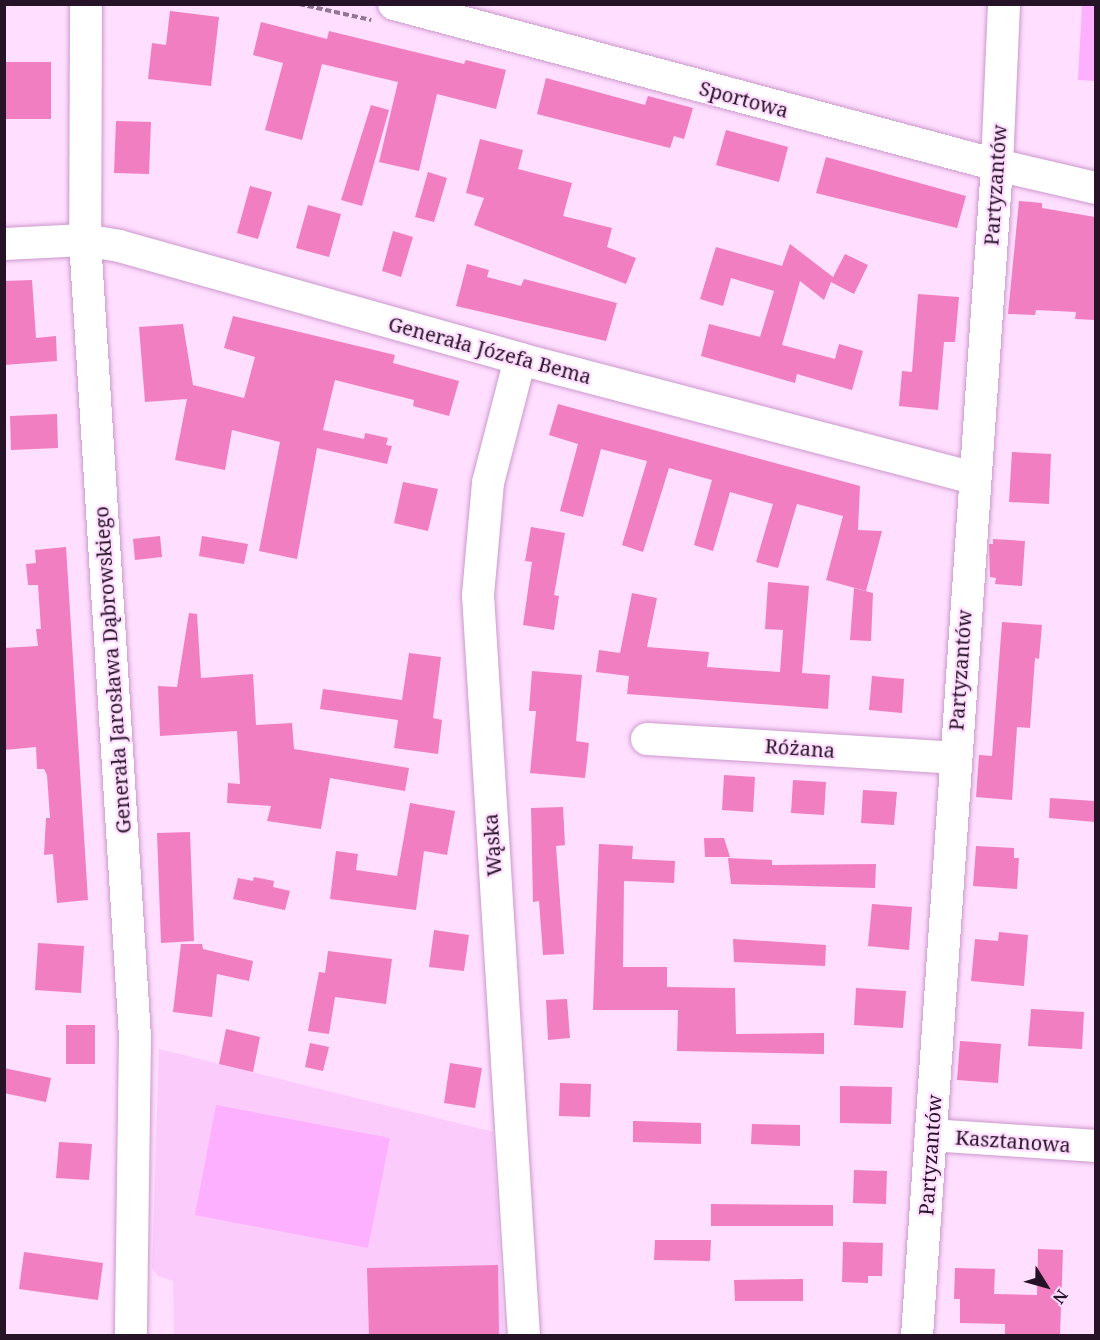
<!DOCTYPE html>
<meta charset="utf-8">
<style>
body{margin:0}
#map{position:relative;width:1100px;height:1340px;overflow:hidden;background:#ffdeff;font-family:"Noto Serif",serif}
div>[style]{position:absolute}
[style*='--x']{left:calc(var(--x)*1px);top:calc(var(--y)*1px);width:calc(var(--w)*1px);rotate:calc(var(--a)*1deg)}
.built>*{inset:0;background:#fbcbfb}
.green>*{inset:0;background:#fdb0ff}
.building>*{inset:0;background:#f17ec1}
.path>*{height:4px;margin-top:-2px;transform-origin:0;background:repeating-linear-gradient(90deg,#927792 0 6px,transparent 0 9px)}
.roads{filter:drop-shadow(0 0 2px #cc99cd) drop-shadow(0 0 2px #cc99cd)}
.minor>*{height:32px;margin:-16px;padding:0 16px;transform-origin:16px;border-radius:16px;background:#fff}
span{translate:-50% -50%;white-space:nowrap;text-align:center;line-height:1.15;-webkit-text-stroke:4.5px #ffdeff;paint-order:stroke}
.street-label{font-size:20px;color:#271327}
.frame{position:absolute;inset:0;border:6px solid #271327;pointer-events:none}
.north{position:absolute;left:1016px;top:1256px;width:60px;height:60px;-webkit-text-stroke:4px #ffdeff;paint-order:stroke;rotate:127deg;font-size:16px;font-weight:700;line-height:24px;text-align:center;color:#271327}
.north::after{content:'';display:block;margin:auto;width:21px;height:27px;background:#271327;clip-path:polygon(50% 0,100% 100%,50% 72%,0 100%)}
</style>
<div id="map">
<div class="built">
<div style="clip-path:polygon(159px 1049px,493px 1132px,504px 1335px,174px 1335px,173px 1281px,158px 1276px,152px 1268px)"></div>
</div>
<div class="green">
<div style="clip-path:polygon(1082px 5px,1095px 5px,1095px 81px,1078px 80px)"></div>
<div style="clip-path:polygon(216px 1105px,390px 1138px,368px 1248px,195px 1215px)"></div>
</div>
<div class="building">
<div style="clip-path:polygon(170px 11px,219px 17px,211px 86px,148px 79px,152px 43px,166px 45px)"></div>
<div style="clip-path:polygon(261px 22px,327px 39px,329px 31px,464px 64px,466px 60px,506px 70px,496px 109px,437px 94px,419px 171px,379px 162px,398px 82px,322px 64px,302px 140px,265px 130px,283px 63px,253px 55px)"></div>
<div style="clip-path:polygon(4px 62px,51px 62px,51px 119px,4px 119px)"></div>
<div style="clip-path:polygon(546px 78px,645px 105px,648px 96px,693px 108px,684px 139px,674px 136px,670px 148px,537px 114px)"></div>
<div style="clip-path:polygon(371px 105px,389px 110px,362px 206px,341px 200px)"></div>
<div style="clip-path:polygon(116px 121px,151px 122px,149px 174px,114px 173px)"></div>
<div style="clip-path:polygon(726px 130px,788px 147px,779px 182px,716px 165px)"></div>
<div style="clip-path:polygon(480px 139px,523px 150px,518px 169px,572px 183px,563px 216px,612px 228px,607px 247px,636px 258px,626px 284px,474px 225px,484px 198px,466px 193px)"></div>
<div style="clip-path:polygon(826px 157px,966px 196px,957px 228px,816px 193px)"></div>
<div style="clip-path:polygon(428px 172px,447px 178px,434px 222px,415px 217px)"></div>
<div style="clip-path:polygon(250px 186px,272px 192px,258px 239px,237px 233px)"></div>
<div style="clip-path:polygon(1019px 201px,1042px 203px,1042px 208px,1095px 217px,1095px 320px,1075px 319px,1076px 312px,1036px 310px,1035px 315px,1008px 314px)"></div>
<div style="clip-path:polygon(308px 205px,341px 214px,329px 257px,296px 248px)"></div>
<div style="clip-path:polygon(393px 231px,413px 237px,401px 277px,382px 271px)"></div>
<div style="clip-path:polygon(790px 244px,833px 277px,845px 254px,868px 265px,854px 294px,831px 282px,824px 300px,800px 281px,782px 345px,835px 359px,839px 344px,863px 351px,852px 390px,797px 374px,795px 383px,701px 356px,709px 324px,760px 337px,774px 291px,731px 278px,723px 306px,700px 299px,716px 247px,782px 266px)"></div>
<div style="clip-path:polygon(467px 264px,489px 270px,487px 277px,521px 286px,524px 279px,617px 303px,606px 341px,456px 306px)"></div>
<div style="clip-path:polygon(32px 280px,36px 338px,56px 336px,57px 361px,4px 365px,4px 281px)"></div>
<div style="clip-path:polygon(918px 294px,959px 297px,955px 342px,944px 342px,938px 410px,899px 406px,902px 371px,912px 372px)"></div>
<div style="clip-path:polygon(233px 316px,395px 355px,393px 363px,459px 381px,449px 416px,413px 406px,414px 400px,335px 380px,323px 430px,364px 439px,365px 433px,388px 438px,386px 445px,392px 446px,387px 464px,317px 448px,297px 559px,259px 551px,280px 442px,232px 430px,225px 470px,175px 460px,187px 399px,145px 402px,139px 327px,183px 324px,193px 385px,244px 398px,255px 357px,224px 348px)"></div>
<div style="clip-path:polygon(558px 404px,860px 486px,858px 530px,882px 531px,866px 591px,826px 580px,843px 516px,797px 504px,778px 568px,756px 562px,773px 504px,730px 492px,713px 551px,694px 545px,712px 480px,669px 468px,643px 552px,622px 545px,647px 461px,601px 449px,583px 517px,560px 511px,578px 444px,549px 435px)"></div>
<div style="clip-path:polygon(57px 414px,58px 448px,11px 450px,10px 416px)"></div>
<div style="clip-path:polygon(1012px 452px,1051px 454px,1049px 504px,1009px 502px)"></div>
<div style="clip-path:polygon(403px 482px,438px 489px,428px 531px,394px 523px)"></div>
<div style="clip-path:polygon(531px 527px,565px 533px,554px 595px,559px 596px,554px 630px,523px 625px,532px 562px,525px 561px)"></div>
<div style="clip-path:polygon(160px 536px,162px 557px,135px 560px,133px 539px)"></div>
<div style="clip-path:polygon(202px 536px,248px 544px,244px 564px,199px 556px)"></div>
<div style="clip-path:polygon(993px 539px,1025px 541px,1022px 586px,995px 584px,996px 578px,990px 577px,989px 544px,993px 544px)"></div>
<div style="clip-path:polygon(66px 547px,88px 900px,57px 903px,53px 854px,44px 855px,46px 818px,50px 818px,47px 775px,44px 769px,37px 769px,36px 747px,4px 750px,4px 648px,38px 646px,36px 629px,41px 629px,38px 585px,28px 585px,26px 564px,36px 563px,35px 550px)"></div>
<div style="clip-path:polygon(768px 582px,809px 586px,802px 673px,830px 675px,828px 709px,627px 694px,629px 676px,596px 672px,599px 650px,620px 653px,632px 593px,657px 598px,647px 647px,709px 652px,707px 667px,780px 672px,783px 630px,765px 629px)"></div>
<div style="clip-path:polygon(854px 588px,873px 593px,871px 641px,850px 640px)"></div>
<div style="clip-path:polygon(189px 613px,197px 614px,201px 678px,253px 674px,256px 725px,292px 723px,294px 749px,409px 768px,405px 791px,330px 778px,321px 829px,267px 821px,271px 806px,227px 803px,228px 783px,240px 784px,237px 731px,160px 736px,158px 686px,177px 687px)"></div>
<div style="clip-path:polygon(1002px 622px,1042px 625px,1039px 659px,1035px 658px,1030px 728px,1017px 727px,1012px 800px,976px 797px,979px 755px,992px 756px)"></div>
<div style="clip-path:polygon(409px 653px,441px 657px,433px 718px,442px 720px,438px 754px,394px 748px,398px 720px,320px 709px,323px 689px,402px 700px)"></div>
<div style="clip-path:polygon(532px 671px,582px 675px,576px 741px,589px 743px,585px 778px,530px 773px,536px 711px,529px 711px)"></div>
<div style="clip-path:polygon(872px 676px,904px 679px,902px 713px,869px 710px)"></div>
<div style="clip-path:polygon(724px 775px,755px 777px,753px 812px,722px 810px)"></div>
<div style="clip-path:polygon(793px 780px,826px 782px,824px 815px,791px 813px)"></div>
<div style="clip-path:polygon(863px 790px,897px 792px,894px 825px,861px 823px)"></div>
<div style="clip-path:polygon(1050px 798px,1095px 801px,1095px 822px,1049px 818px)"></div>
<div style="clip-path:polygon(410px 803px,455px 811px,447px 855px,424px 851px,416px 910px,330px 899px,336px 851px,358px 854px,356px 870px,397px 876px)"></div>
<div style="clip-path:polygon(563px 807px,565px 845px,556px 846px,564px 954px,543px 955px,539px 901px,533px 902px,531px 808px)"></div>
<div style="clip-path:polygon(190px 832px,194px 941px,161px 943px,157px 833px)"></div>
<div style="clip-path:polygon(704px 838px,724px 838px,730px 857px,705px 857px)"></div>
<div style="clip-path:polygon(599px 844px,633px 846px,632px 859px,675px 861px,674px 883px,624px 881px,623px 967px,667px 967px,667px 987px,735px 988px,736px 1034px,824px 1033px,824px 1054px,677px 1051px,678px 1010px,593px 1010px)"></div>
<div style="clip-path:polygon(976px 846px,1014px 848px,1014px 858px,1019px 858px,1017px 889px,973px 886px)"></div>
<div style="clip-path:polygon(728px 858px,772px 860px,772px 865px,876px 864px,875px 888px,731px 884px)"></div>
<div style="clip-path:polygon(254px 877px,274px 881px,273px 887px,290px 891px,285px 910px,233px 899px,238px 878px,253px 881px)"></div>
<div style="clip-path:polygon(872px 904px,912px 907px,909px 950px,868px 946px)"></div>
<div style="clip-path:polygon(434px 930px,469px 935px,464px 971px,429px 967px)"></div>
<div style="clip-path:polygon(999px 932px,1028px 935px,1024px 986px,971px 981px,975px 939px,998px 941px)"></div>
<div style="clip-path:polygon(733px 939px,826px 945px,825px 966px,734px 962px)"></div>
<div style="clip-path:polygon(38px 943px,84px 946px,81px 993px,35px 990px)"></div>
<div style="clip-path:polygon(181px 944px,202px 944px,203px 949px,253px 961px,249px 981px,217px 974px,212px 1017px,173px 1012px)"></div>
<div style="clip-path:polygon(328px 951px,392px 959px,386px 1004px,335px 997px,329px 1034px,308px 1031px,319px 972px,325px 973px)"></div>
<div style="clip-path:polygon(856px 988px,906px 991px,903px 1028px,854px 1025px)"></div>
<div style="clip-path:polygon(567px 999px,570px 1038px,548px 1040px,546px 1000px)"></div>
<div style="clip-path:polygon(1031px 1009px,1084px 1012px,1082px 1049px,1028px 1046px)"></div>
<div style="clip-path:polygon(66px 1025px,95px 1025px,95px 1064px,66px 1064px)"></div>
<div style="clip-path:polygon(226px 1029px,260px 1037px,253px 1072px,219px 1064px)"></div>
<div style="clip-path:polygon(960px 1041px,1001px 1044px,998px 1083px,957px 1080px)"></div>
<div style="clip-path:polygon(310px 1043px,329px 1047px,323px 1071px,305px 1067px)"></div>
<div style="clip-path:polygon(450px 1063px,482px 1068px,475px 1108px,444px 1103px)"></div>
<div style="clip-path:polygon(4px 1068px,51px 1078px,46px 1102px,4px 1093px)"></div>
<div style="clip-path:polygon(560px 1083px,591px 1084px,590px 1117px,559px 1116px)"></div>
<div style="clip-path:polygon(840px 1086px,892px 1087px,891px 1124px,840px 1123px)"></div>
<div style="clip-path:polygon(633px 1121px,701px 1123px,701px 1144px,633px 1142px)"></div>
<div style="clip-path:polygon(752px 1124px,800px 1125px,800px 1146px,751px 1144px)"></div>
<div style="clip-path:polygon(59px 1142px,92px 1144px,89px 1180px,56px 1178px)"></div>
<div style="clip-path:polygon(854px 1170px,887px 1171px,886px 1204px,853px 1203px)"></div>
<div style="clip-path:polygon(711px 1204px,833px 1205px,833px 1226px,711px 1226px)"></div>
<div style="clip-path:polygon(655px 1240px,711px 1240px,710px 1261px,654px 1260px)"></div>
<div style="clip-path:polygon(843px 1242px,883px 1243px,882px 1276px,868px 1276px,868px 1283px,842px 1282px)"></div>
<div style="clip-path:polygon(1038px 1249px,1063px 1250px,1060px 1335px,1005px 1335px,1005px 1324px,960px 1323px,960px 1299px,954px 1299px,955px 1268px,995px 1269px,994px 1294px,1037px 1295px)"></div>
<div style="clip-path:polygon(24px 1252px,103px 1263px,98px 1300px,19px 1289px)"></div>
<div style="clip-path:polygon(498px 1265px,499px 1335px,369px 1335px,367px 1268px)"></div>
<div style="clip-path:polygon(803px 1279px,803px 1301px,735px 1301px,734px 1280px)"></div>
</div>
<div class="path">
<div style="--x:299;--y:4;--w:74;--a:12.5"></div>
</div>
<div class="roads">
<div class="minor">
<div style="--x:86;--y:4;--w:236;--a:90.2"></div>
<div style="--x:85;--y:240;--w:799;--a:86.41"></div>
<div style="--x:135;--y:1037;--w:299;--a:90.8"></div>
<div style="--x:394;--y:4;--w:624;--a:14.95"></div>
<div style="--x:997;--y:165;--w:102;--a:13.1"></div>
<div style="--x:4;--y:244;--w:81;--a:-2.8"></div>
<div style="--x:85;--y:240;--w:35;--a:10"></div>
<div style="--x:119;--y:246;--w:417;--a:15.7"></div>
<div style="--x:520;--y:359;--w:469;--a:14.7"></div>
<div style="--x:520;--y:359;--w:128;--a:104.5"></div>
<div style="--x:488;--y:483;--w:112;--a:95.1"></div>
<div style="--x:478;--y:595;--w:742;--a:86.45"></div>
<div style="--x:647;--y:739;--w:308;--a:3.5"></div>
<div style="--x:931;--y:1135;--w:165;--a:3.8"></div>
<div style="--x:917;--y:1336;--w:1174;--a:-86.09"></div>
<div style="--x:997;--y:165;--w:161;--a:-87.5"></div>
</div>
</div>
<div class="street-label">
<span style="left:744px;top:99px;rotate:15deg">Sportowa</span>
<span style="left:995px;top:185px;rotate:-86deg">Partyzantów</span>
<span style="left:490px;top:350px;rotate:15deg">Generała Józefa Bema</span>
<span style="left:112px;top:670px;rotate:-94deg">Generała Jarosława Dąbrowskiego</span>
<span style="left:960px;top:670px;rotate:-86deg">Partyzantów</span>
<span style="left:800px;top:748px;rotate:4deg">Różana</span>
<span style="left:492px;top:845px;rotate:-94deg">Wąska</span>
<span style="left:1013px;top:1141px;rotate:4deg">Kasztanowa</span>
<span style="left:930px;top:1155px;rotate:-86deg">Partyzantów</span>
</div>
<div class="frame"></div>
<div class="north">N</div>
</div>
